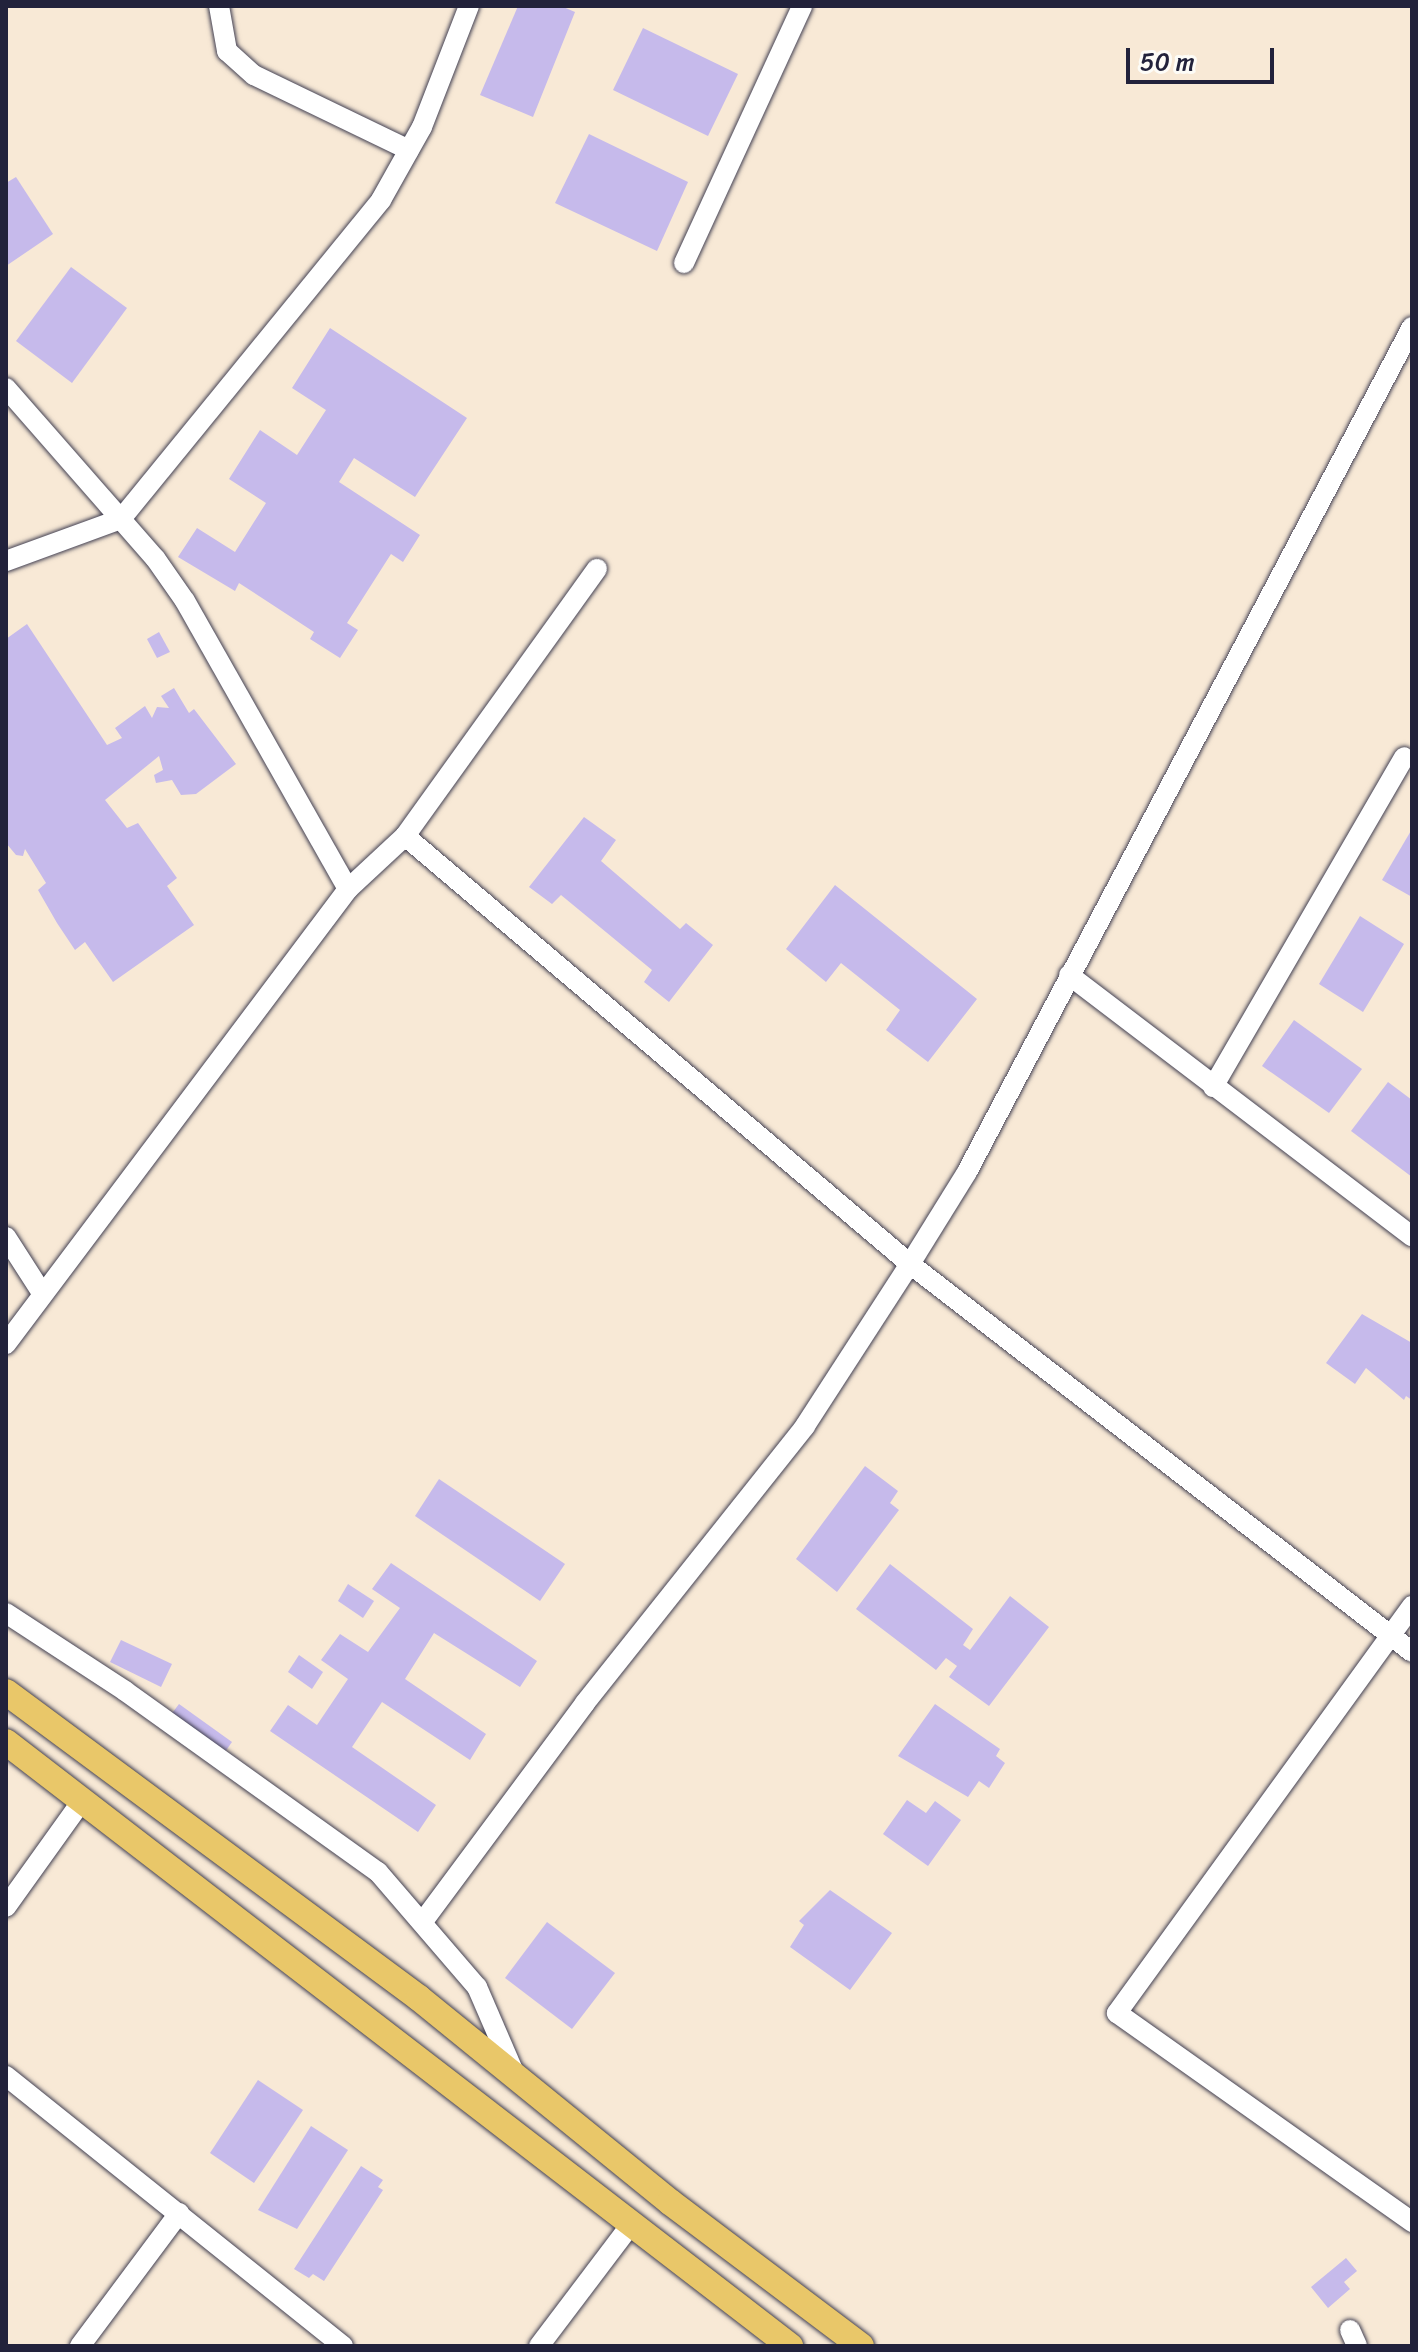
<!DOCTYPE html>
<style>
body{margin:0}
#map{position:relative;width:1418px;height:2352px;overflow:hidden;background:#f8e9d6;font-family:Sriracha,sans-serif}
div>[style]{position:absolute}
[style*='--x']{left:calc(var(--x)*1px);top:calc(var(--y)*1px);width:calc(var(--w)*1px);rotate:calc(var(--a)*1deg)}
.building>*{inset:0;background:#c6baeb}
.roads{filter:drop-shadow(0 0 2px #424052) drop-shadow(0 0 2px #424052)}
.minor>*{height:20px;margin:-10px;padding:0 10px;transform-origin:10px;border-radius:10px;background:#fff}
.major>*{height:26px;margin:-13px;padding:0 13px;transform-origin:13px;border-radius:13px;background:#e9c769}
span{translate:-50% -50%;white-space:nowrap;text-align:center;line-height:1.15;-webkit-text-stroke:7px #fdfcf7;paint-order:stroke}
.frame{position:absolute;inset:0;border:8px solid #22223b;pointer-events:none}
.scale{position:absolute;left:1126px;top:48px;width:148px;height:36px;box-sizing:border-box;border:4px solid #22223b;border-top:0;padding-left:10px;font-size:24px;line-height:28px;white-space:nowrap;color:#22223b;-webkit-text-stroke:6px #fdfcf7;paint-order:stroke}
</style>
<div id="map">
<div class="building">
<div style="clip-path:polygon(518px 6px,561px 6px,575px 12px,533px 117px,480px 95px)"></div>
<div style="clip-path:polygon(643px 28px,738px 74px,708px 136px,613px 90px)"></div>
<div style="clip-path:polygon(589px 134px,688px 182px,657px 251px,555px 203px)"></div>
<div style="clip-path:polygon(16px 177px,53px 234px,6px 266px,6px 183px)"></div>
<div style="clip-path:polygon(71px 267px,127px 308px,72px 383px,16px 341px)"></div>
<div style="clip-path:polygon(330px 328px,467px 418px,415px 497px,354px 458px,339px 482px,420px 535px,403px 562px,391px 554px,347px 623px,358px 630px,340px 658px,310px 639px,314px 632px,239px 583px,235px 591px,178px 557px,197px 528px,235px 552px,266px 503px,229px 479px,260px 430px,297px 455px,326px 410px,292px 388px)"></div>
<div style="clip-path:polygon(27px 624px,107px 745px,122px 738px,115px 728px,145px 706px,152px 718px,157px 707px,169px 708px,161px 696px,174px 688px,189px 713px,194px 709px,236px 764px,196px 794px,181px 795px,172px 780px,156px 783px,154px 775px,163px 770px,159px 756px,105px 800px,127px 828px,138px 823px,177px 878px,167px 886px,194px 925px,113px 982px,85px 942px,75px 950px,57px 923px,38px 890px,46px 883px,25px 849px,23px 856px,16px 855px,6px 843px,6px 639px)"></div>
<div style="clip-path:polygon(159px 632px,170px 652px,157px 658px,147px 639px)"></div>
<div style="clip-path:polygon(584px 817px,616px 840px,601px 861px,680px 929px,686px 923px,713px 945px,669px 1002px,644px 982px,652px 970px,561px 895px,552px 904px,529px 887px)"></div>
<div style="clip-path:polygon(1412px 829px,1412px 897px,1382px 880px)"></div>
<div style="clip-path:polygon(835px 885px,977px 999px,928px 1062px,886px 1030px,900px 1010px,841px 963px,826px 982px,786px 949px)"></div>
<div style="clip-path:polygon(1360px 916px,1404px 944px,1363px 1012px,1319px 984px)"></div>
<div style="clip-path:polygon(1294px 1020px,1362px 1069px,1329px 1113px,1262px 1066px)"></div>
<div style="clip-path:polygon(1388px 1082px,1412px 1100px,1412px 1177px,1351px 1131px)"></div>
<div style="clip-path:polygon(1362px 1314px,1412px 1343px,1412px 1400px,1406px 1396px,1404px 1400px,1366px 1368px,1355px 1384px,1326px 1363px)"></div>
<div style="clip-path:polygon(865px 1466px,898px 1491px,890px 1503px,899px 1510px,837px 1592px,796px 1559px)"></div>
<div style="clip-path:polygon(439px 1479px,565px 1564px,540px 1601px,415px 1516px)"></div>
<div style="clip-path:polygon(391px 1563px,537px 1661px,520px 1687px,434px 1633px,405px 1679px,486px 1734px,470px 1760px,382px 1702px,352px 1747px,436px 1805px,418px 1832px,270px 1731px,288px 1705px,317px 1725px,348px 1679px,321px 1660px,340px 1634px,368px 1652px,400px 1608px,372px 1589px)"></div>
<div style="clip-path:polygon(890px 1564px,973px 1629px,963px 1645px,970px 1650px,1010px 1596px,1049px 1627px,989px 1706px,949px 1677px,957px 1666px,946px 1658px,936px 1670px,856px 1609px)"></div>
<div style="clip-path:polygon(348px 1584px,374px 1601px,363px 1618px,338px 1601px)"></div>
<div style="clip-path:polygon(121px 1640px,172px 1664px,161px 1687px,110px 1662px)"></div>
<div style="clip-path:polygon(299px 1655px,323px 1672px,312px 1689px,288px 1672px)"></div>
<div style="clip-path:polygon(179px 1704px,232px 1742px,220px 1759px,167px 1720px)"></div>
<div style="clip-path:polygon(935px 1704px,1000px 1749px,996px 1756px,1005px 1763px,989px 1788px,979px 1781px,968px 1797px,898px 1756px)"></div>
<div style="clip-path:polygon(907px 1800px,926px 1813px,935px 1801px,961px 1820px,928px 1866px,883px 1834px)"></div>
<div style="clip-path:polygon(830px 1890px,892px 1933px,850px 1990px,790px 1947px,804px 1925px,799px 1921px)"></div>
<div style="clip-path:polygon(547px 1922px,615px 1973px,572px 2029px,505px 1978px)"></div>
<div style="clip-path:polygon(258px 2080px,303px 2110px,254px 2183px,210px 2153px)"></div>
<div style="clip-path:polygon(311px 2126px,348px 2150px,297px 2229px,258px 2210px)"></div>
<div style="clip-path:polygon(361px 2166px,383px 2180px,378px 2187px,383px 2190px,324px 2281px,313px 2274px,309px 2278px,294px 2269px)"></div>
<div style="clip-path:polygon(1346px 2258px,1357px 2271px,1344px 2282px,1350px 2289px,1328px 2308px,1311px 2287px)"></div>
</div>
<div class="roads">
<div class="minor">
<div style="--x:219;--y:6;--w:46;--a:79.9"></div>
<div style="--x:227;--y:51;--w:36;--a:42"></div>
<div style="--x:254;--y:75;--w:172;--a:25.8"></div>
<div style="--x:684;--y:263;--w:283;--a:-65.3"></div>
<div style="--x:6;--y:388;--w:226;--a:48.8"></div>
<div style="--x:155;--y:558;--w:52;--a:55.1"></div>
<div style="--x:185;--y:601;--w:331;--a:60.5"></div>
<div style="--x:6;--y:561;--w:122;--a:-20.1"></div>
<div style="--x:121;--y:519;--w:412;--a:-50.8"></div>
<div style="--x:381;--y:200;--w:84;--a:-60.7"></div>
<div style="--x:422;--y:127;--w:130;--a:-68.8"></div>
<div style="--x:405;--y:836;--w:662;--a:40.28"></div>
<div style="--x:910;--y:1264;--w:634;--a:37.7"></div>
<div style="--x:1069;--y:975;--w:431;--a:37.3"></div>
<div style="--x:1213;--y:1087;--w:381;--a:-59.9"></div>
<div style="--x:6;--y:1237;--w:67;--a:57.3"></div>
<div style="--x:6;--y:1344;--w:569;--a:-53.07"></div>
<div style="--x:348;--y:889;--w:78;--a:-42.9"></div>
<div style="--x:405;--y:836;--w:329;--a:-54.3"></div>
<div style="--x:1412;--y:1606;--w:503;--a:125.94"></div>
<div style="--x:1117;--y:2013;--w:362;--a:35.3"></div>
<div style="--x:6;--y:1613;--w:142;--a:33.2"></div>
<div style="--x:125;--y:1691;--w:311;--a:35.6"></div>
<div style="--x:378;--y:1872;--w:152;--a:49.3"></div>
<div style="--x:477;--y:1987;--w:98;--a:66.6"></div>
<div style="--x:6;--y:1907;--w:130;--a:-54.4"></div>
<div style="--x:424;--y:1920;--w:270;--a:-53.4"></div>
<div style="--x:585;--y:1703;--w:354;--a:-51.5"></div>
<div style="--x:805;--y:1426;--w:193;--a:-57.1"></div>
<div style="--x:910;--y:1264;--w:108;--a:-58.2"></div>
<div style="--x:967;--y:1172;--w:955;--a:-62.23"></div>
<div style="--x:6;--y:2076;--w:432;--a:38.7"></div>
<div style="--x:1350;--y:2330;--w:17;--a:66"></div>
<div style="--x:80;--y:2346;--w:166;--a:-53.3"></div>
<div style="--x:539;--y:2346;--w:154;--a:-52.9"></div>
</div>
<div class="major">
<div style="--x:6;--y:1692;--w:514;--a:36.54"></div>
<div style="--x:419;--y:1998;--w:323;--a:39.1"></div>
<div style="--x:670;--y:2202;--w:239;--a:37"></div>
<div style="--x:6;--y:1742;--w:990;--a:37.61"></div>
</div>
</div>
<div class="frame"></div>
<div class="scale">50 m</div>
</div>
